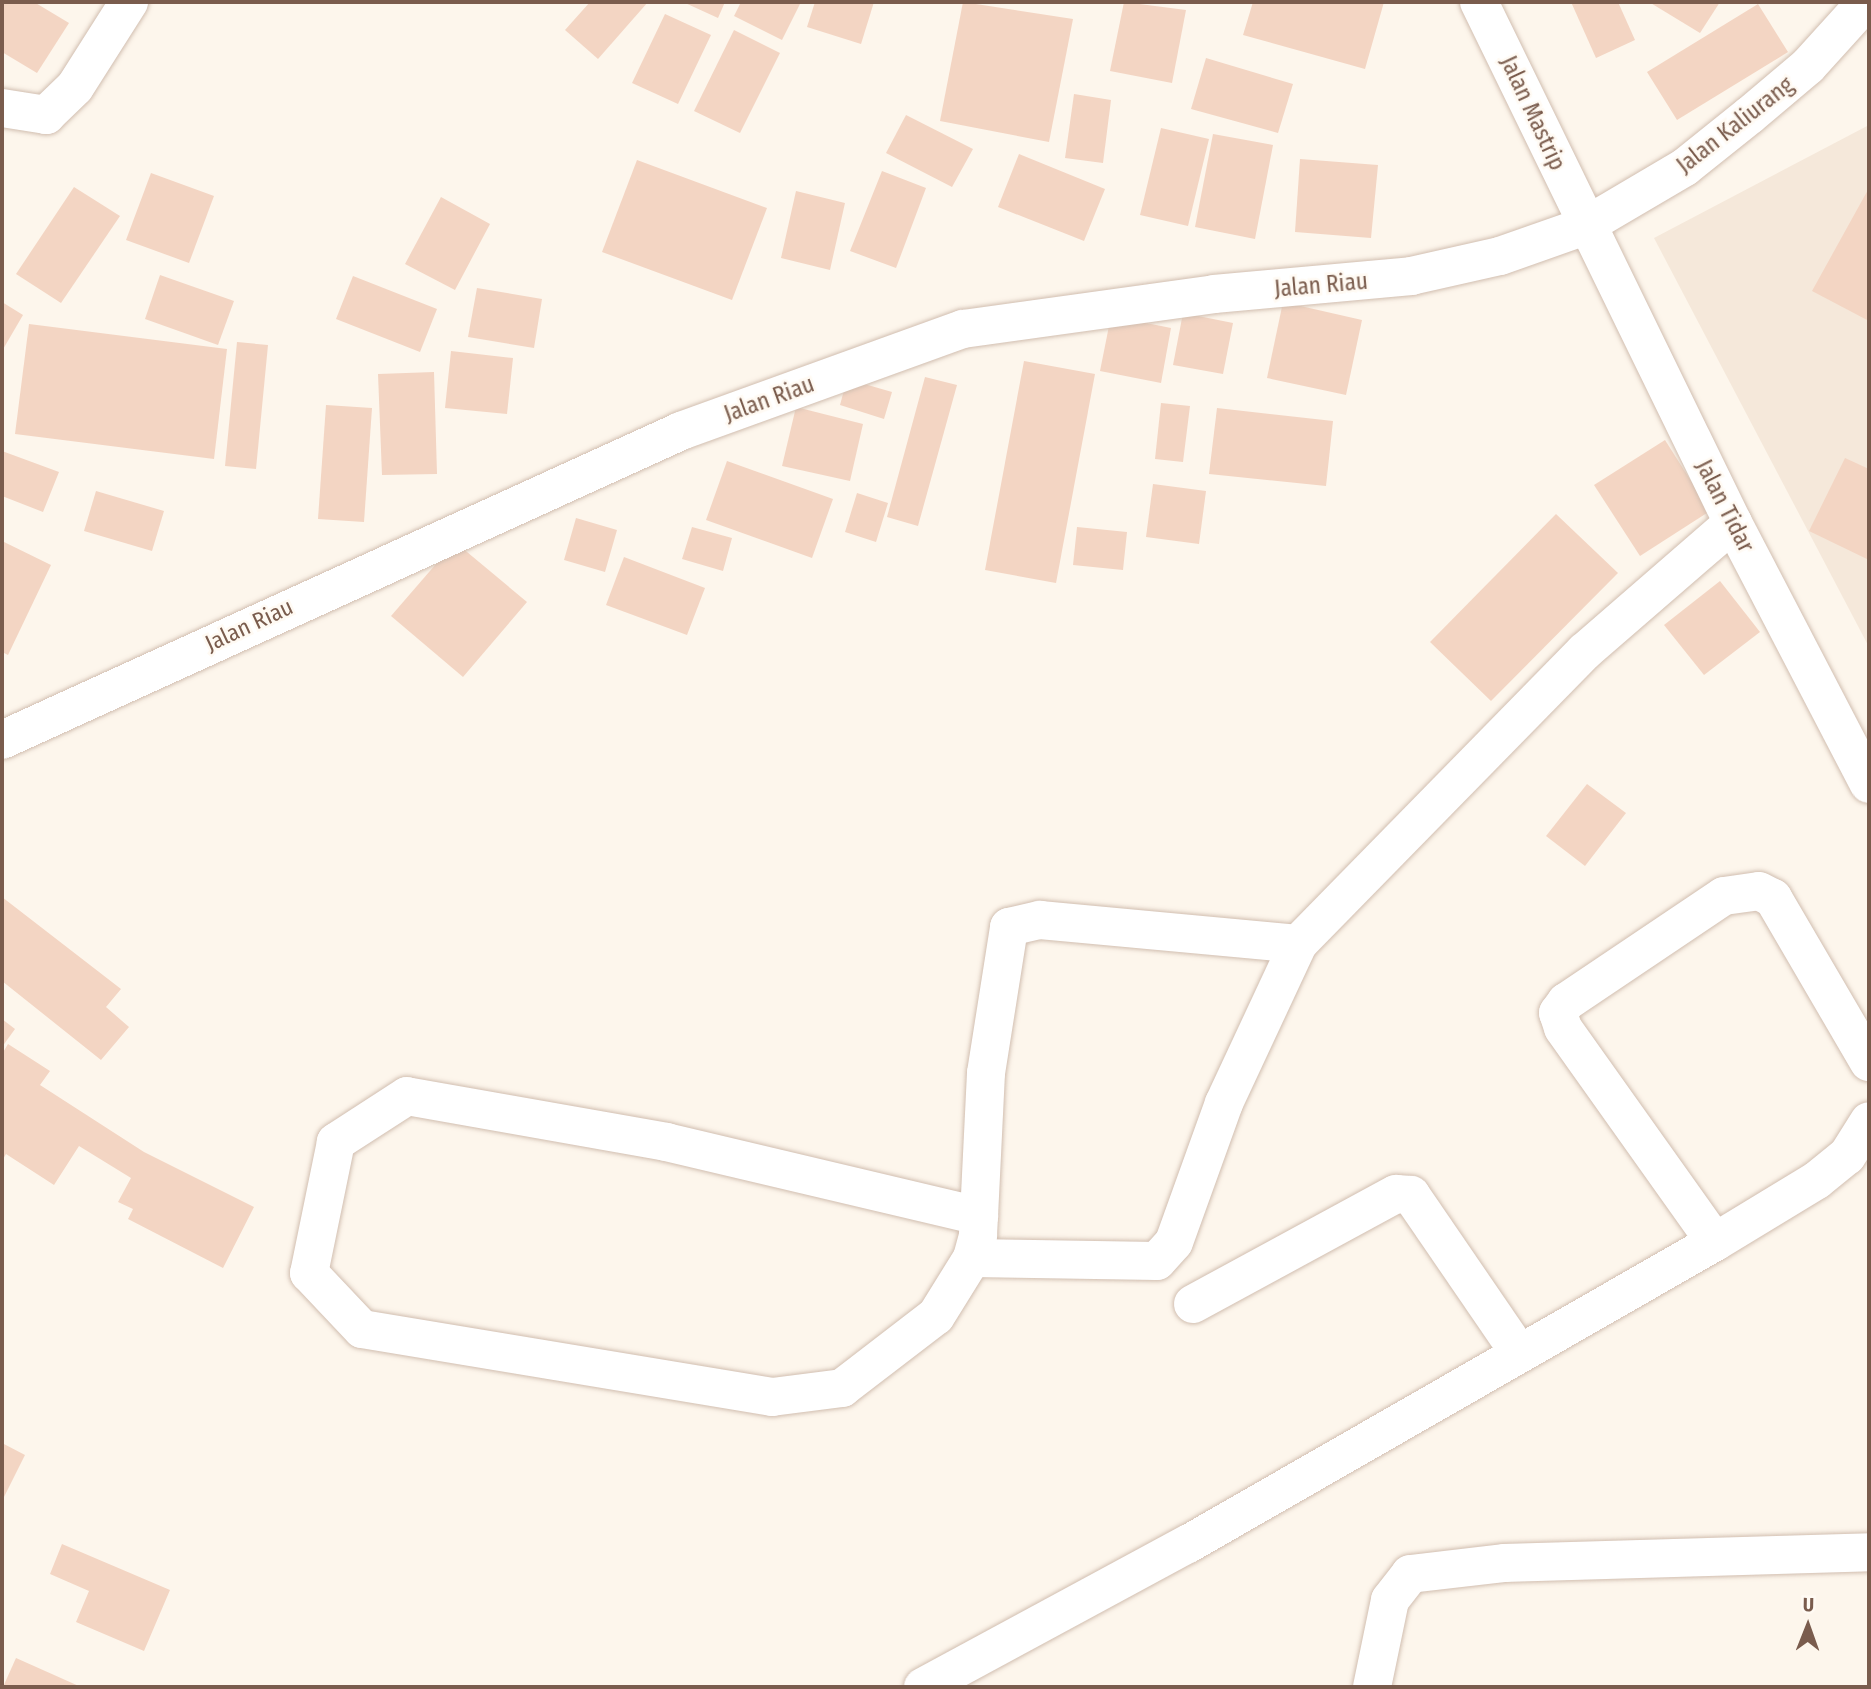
<!DOCTYPE html>
<style>
body{margin:0}
#map{position:relative;width:1871px;height:1689px;overflow:hidden;background:#fdf6ec;font-family:"Fira Sans Condensed",sans-serif}
div>[style]{position:absolute}
[style*='--x']{left:calc(var(--x)*1px);top:calc(var(--y)*1px);width:calc(var(--w)*1px);rotate:calc(var(--a)*1deg)}
.residential>*{inset:0;background:#f5e8da}
.building>*{inset:0;background:#f3d5c3}
.roads{filter:drop-shadow(0 0 2px #d1beb0) drop-shadow(0 0 2px #d1beb0)}
.minor>*{height:38px;margin:-19px;padding:0 19px;transform-origin:19px;border-radius:19px;background:#fff}
.secondary>*{height:38px;margin:-19px;padding:0 19px;transform-origin:19px;border-radius:19px;background:#fff}
span{translate:-50% -50%;white-space:nowrap;text-align:center;line-height:1.15;-webkit-text-stroke:5px #fffaf3;paint-order:stroke}
.street-label{font-size:23px;color:#7a5c4d}
.frame{position:absolute;inset:0;border:4px solid #7a5c4d;pointer-events:none}
.north{position:absolute;left:1773px;top:1591px;width:70px;height:70px;-webkit-text-stroke:5px #fffaf3;paint-order:stroke;rotate:1deg;font-size:19px;font-weight:700;line-height:28px;text-align:center;color:#7a5c4d}
.north::after{content:'';display:block;margin:auto;width:24px;height:32px;background:#7a5c4d;clip-path:polygon(50% 0,100% 100%,50% 72%,0 100%)}
</style>
<div id="map">
<div class="residential">
<div style="clip-path:polygon(1869px 125px,1869px 647px,1654px 238px)"></div>
</div>
<div class="building">
<div style="clip-path:polygon(2px 2px,34px 2px,69px 23px,37px 73px,2px 52px)"></div>
<div style="clip-path:polygon(590px 2px,648px 2px,598px 59px,565px 30px)"></div>
<div style="clip-path:polygon(683px 2px,725px 2px,718px 18px)"></div>
<div style="clip-path:polygon(741px 2px,801px 2px,782px 40px,734px 16px)"></div>
<div style="clip-path:polygon(815px 2px,874px 2px,861px 44px,807px 27px)"></div>
<div style="clip-path:polygon(963px 2px,1073px 19px,1049px 142px,940px 121px)"></div>
<div style="clip-path:polygon(1124px 2px,1186px 10px,1172px 83px,1110px 71px)"></div>
<div style="clip-path:polygon(1253px 2px,1384px 2px,1365px 69px,1243px 35px)"></div>
<div style="clip-path:polygon(1571px 2px,1618px 2px,1635px 40px,1596px 58px)"></div>
<div style="clip-path:polygon(1649px 2px,1720px 2px,1700px 33px)"></div>
<div style="clip-path:polygon(1758px 4px,1788px 52px,1677px 120px,1647px 72px)"></div>
<div style="clip-path:polygon(665px 14px,711px 35px,678px 104px,632px 83px)"></div>
<div style="clip-path:polygon(734px 30px,780px 53px,740px 133px,694px 111px)"></div>
<div style="clip-path:polygon(1206px 58px,1293px 84px,1278px 133px,1191px 109px)"></div>
<div style="clip-path:polygon(1074px 94px,1111px 100px,1103px 163px,1065px 158px)"></div>
<div style="clip-path:polygon(906px 115px,973px 149px,952px 187px,886px 153px)"></div>
<div style="clip-path:polygon(1161px 128px,1209px 139px,1188px 226px,1140px 215px)"></div>
<div style="clip-path:polygon(1213px 134px,1273px 145px,1255px 239px,1195px 227px)"></div>
<div style="clip-path:polygon(1019px 154px,1105px 189px,1084px 241px,998px 207px)"></div>
<div style="clip-path:polygon(1300px 159px,1378px 165px,1371px 238px,1295px 232px)"></div>
<div style="clip-path:polygon(637px 160px,767px 208px,732px 300px,602px 252px)"></div>
<div style="clip-path:polygon(882px 171px,926px 188px,896px 268px,850px 251px)"></div>
<div style="clip-path:polygon(151px 173px,214px 196px,189px 263px,126px 240px)"></div>
<div style="clip-path:polygon(74px 187px,120px 216px,61px 303px,16px 274px)"></div>
<div style="clip-path:polygon(1869px 188px,1869px 321px,1812px 291px)"></div>
<div style="clip-path:polygon(796px 191px,845px 203px,830px 270px,781px 258px)"></div>
<div style="clip-path:polygon(441px 197px,490px 224px,455px 290px,405px 264px)"></div>
<div style="clip-path:polygon(160px 275px,234px 301px,218px 345px,145px 319px)"></div>
<div style="clip-path:polygon(353px 276px,437px 309px,420px 352px,336px 319px)"></div>
<div style="clip-path:polygon(477px 288px,542px 299px,534px 348px,468px 337px)"></div>
<div style="clip-path:polygon(2px 302px,23px 315px,2px 351px)"></div>
<div style="clip-path:polygon(1283px 302px,1362px 320px,1346px 395px,1267px 378px)"></div>
<div style="clip-path:polygon(1183px 313px,1233px 323px,1223px 374px,1173px 365px)"></div>
<div style="clip-path:polygon(1111px 316px,1171px 328px,1161px 383px,1100px 371px)"></div>
<div style="clip-path:polygon(29px 324px,227px 349px,214px 459px,15px 434px)"></div>
<div style="clip-path:polygon(237px 342px,268px 345px,256px 469px,225px 466px)"></div>
<div style="clip-path:polygon(451px 351px,513px 358px,507px 414px,445px 408px)"></div>
<div style="clip-path:polygon(1024px 361px,1095px 374px,1056px 583px,985px 570px)"></div>
<div style="clip-path:polygon(434px 372px,437px 474px,382px 475px,378px 374px)"></div>
<div style="clip-path:polygon(925px 377px,957px 385px,918px 526px,887px 517px)"></div>
<div style="clip-path:polygon(847px 379px,892px 392px,884px 419px,840px 405px)"></div>
<div style="clip-path:polygon(1161px 403px,1190px 406px,1183px 462px,1155px 459px)"></div>
<div style="clip-path:polygon(326px 405px,372px 408px,364px 522px,318px 519px)"></div>
<div style="clip-path:polygon(796px 407px,863px 424px,850px 481px,782px 466px)"></div>
<div style="clip-path:polygon(1217px 408px,1333px 421px,1326px 486px,1209px 474px)"></div>
<div style="clip-path:polygon(1665px 440px,1710px 511px,1640px 556px,1594px 485px)"></div>
<div style="clip-path:polygon(2px 451px,59px 472px,43px 512px,2px 496px)"></div>
<div style="clip-path:polygon(1845px 458px,1869px 469px,1869px 560px,1809px 531px)"></div>
<div style="clip-path:polygon(727px 461px,833px 499px,812px 558px,706px 520px)"></div>
<div style="clip-path:polygon(1153px 484px,1206px 491px,1199px 544px,1146px 537px)"></div>
<div style="clip-path:polygon(96px 491px,164px 511px,152px 551px,84px 531px)"></div>
<div style="clip-path:polygon(857px 493px,888px 503px,876px 542px,845px 532px)"></div>
<div style="clip-path:polygon(1556px 514px,1618px 573px,1491px 701px,1430px 642px)"></div>
<div style="clip-path:polygon(576px 518px,617px 530px,605px 572px,564px 560px)"></div>
<div style="clip-path:polygon(692px 527px,732px 538px,723px 571px,682px 559px)"></div>
<div style="clip-path:polygon(1077px 527px,1127px 532px,1123px 570px,1073px 565px)"></div>
<div style="clip-path:polygon(2px 541px,51px 565px,8px 655px,2px 652px)"></div>
<div style="clip-path:polygon(455px 542px,527px 602px,463px 677px,391px 616px)"></div>
<div style="clip-path:polygon(624px 557px,705px 588px,687px 635px,606px 605px)"></div>
<div style="clip-path:polygon(1720px 581px,1760px 632px,1704px 675px,1664px 625px)"></div>
<div style="clip-path:polygon(1587px 784px,1626px 813px,1585px 866px,1546px 836px)"></div>
<div style="clip-path:polygon(2px 897px,121px 989px,106px 1007px,129px 1027px,101px 1060px,2px 981px)"></div>
<div style="clip-path:polygon(2px 1019px,15px 1029px,2px 1047px)"></div>
<div style="clip-path:polygon(8px 1044px,50px 1071px,40px 1085px,144px 1152px,254px 1207px,223px 1268px,128px 1219px,133px 1209px,118px 1202px,131px 1178px,79px 1146px,54px 1185px,6px 1154px,2px 1161px,2px 1054px)"></div>
<div style="clip-path:polygon(2px 1443px,25px 1455px,2px 1501px)"></div>
<div style="clip-path:polygon(62px 1544px,170px 1590px,144px 1651px,76px 1622px,89px 1591px,50px 1574px)"></div>
<div style="clip-path:polygon(16px 1658px,81px 1687px,3px 1687px)"></div>
</div>
<div class="roads">
<div class="minor">
<div style="--x:2;--y:108;--w:45;--a:9"></div>
<div style="--x:46;--y:115;--w:40;--a:-44"></div>
<div style="--x:75;--y:87;--w:101;--a:-57.6"></div>
<div style="--x:1585;--y:226;--w:116;--a:-30.5"></div>
<div style="--x:1685;--y:167;--w:83;--a:-38.7"></div>
<div style="--x:1750;--y:115;--w:76;--a:-40.2"></div>
<div style="--x:1808;--y:66;--w:86;--a:-47.8"></div>
<div style="--x:979;--y:1216;--w:321;--a:-166.7"></div>
<div style="--x:667;--y:1142;--w:264;--a:-170"></div>
<div style="--x:407;--y:1096;--w:85;--a:147.1"></div>
<div style="--x:336;--y:1142;--w:134;--a:101.6"></div>
<div style="--x:309;--y:1273;--w:77;--a:46.6"></div>
<div style="--x:362;--y:1329;--w:416;--a:9.4"></div>
<div style="--x:772;--y:1397;--w:71;--a:-7.3"></div>
<div style="--x:842;--y:1388;--w:118;--a:-37.5"></div>
<div style="--x:936;--y:1316;--w:68;--a:-58.2"></div>
<div style="--x:972;--y:1258;--w:24;--a:-75"></div>
<div style="--x:978;--y:1235;--w:19;--a:-87"></div>
<div style="--x:979;--y:1216;--w:143;--a:-87.2"></div>
<div style="--x:986;--y:1073;--w:148;--a:-81"></div>
<div style="--x:1009;--y:927;--w:32;--a:-13"></div>
<div style="--x:1040;--y:920;--w:259;--a:5.3"></div>
<div style="--x:1715;--y:1242;--w:262;--a:-125.4"></div>
<div style="--x:1563;--y:1028;--w:16;--a:-108"></div>
<div style="--x:1558;--y:1013;--w:14;--a:-54"></div>
<div style="--x:1566;--y:1002;--w:190;--a:-33.9"></div>
<div style="--x:1724;--y:896;--w:35;--a:-8"></div>
<div style="--x:1759;--y:891;--w:16;--a:27"></div>
<div style="--x:1773;--y:898;--w:190;--a:59.7"></div>
<div style="--x:972;--y:1258;--w:185;--a:0.9"></div>
<div style="--x:1157;--y:1261;--w:25;--a:-48"></div>
<div style="--x:1174;--y:1242;--w:148;--a:-70.2"></div>
<div style="--x:1224;--y:1103;--w:175;--a:-65"></div>
<div style="--x:1298;--y:944;--w:409;--a:-45.6"></div>
<div style="--x:1584;--y:652;--w:197;--a:-40.9"></div>
<div style="--x:1193;--y:1304;--w:231;--a:-28.5"></div>
<div style="--x:1396;--y:1194;--w:15;--a:4"></div>
<div style="--x:1411;--y:1195;--w:189;--a:55.6"></div>
<div style="--x:923;--y:1687;--w:301;--a:-28.4"></div>
<div style="--x:1188;--y:1544;--w:607;--a:-29.82"></div>
<div style="--x:1715;--y:1242;--w:119;--a:-31.3"></div>
<div style="--x:1817;--y:1180;--w:38;--a:-39"></div>
<div style="--x:1847;--y:1156;--w:41;--a:-57.8"></div>
<div style="--x:1372;--y:1687;--w:89;--a:-78.3"></div>
<div style="--x:1390;--y:1600;--w:33;--a:-52"></div>
<div style="--x:1410;--y:1574;--w:96;--a:-6.6"></div>
<div style="--x:1505;--y:1563;--w:364;--a:-1.7"></div>
</div>
<div class="secondary">
<div style="--x:1479;--y:2;--w:580;--a:64.01"></div>
<div style="--x:1733;--y:523;--w:294;--a:62.5"></div>
<div style="--x:2;--y:740;--w:746;--a:-24.47"></div>
<div style="--x:681;--y:431;--w:300;--a:-19.9"></div>
<div style="--x:963;--y:329;--w:253;--a:-7.9"></div>
<div style="--x:1214;--y:294;--w:198;--a:-5.2"></div>
<div style="--x:1411;--y:276;--w:91;--a:-12.7"></div>
<div style="--x:1500;--y:256;--w:90;--a:-19.4"></div>
</div>
</div>
<div class="street-label">
<span style="left:1533px;top:113px;rotate:65deg">Jalan Mastrip</span>
<span style="left:1735px;top:125px;rotate:-38deg">Jalan Kaliurang</span>
<span style="left:1321px;top:285px;rotate:-5deg">Jalan Riau</span>
<span style="left:769px;top:399px;rotate:-20deg">Jalan Riau</span>
<span style="left:1725px;top:506px;rotate:63deg">Jalan Tidar</span>
<span style="left:249px;top:625px;rotate:-25deg">Jalan Riau</span>
</div>
<div class="frame"></div>
<div class="north">U</div>
</div>
